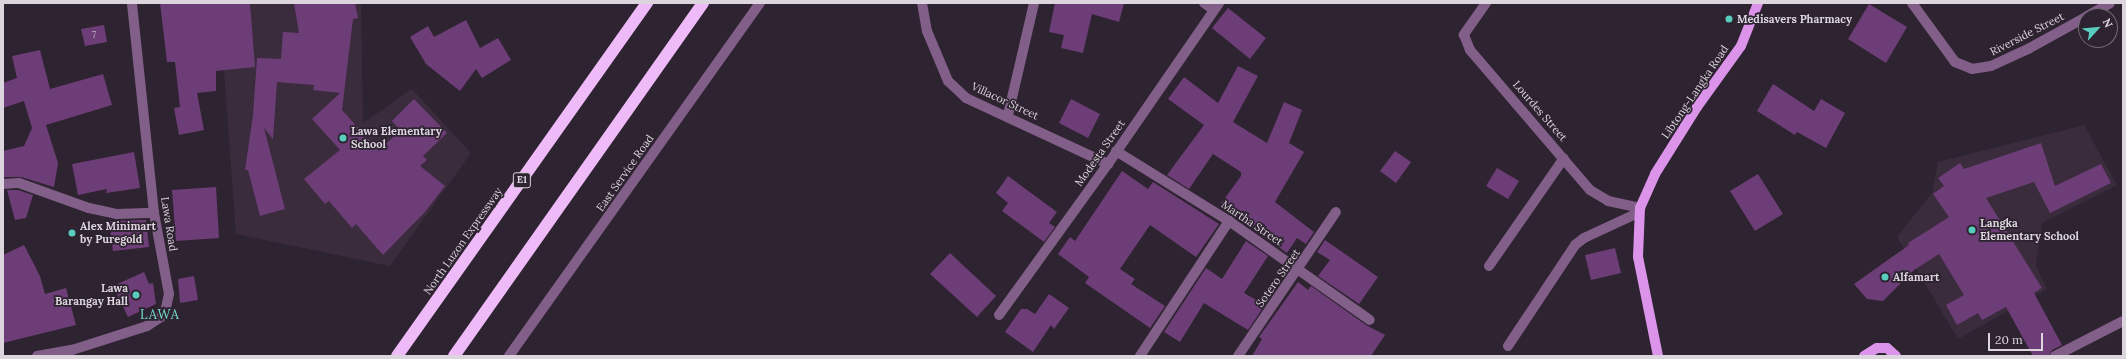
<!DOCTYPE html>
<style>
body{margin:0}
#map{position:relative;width:2126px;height:359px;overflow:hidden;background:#2e2330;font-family:Lora,serif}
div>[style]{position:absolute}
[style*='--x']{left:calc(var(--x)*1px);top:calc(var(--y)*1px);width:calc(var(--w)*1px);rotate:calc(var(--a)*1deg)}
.built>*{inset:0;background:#3a2b3d}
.building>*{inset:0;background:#6d3d77}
.minor>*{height:10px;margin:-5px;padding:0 5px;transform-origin:5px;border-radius:5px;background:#825f89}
.major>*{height:10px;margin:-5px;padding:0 5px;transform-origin:5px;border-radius:5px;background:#dc94eb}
.highway>*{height:12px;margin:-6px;padding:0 6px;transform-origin:6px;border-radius:6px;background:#eebaf8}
.dots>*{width:11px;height:11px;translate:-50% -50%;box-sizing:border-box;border:2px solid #2e2330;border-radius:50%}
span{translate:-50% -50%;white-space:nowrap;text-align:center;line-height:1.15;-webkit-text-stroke:3.5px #2e2330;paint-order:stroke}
.number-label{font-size:9px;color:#c0afc4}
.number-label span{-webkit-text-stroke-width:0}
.shield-label span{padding:1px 3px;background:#2e2330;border:1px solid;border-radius:3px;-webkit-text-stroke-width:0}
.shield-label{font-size:10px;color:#dcd5dd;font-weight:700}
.poi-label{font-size:11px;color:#dcd5dd;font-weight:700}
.left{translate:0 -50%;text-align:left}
.right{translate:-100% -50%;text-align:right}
.street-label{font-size:11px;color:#dcd5dd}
.quarter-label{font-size:13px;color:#76dece;letter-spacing:1px}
.frame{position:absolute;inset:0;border:4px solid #dcd5dd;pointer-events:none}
.north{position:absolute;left:2078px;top:8px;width:40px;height:40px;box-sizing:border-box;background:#2e2330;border:1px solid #746a75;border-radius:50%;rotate:63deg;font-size:11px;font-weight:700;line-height:16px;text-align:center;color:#dcd5dd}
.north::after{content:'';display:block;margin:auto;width:14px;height:18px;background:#59cebe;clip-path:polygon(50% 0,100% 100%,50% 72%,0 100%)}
.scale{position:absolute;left:1988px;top:333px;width:55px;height:18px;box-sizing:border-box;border:2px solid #dcd5dd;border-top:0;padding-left:5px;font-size:12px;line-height:14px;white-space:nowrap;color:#dcd5dd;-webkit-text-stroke:3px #2e2330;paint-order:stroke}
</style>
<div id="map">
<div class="built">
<div style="clip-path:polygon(219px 3px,361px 3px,363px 123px,412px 89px,471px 153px,390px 266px,236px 234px)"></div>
<div style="clip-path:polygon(2084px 125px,2117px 185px,2042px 223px,2036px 266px,2047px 289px,1958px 339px,1897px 237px,1932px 193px,1938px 162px)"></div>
</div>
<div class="building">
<div style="clip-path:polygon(160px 3px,250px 3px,255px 67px,216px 71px,216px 91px,197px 93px,204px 130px,179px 135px,174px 108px,180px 107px,175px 62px,167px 62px)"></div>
<div style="clip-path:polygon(294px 3px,355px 3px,358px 18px,353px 19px,342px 110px,379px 151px,400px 130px,392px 121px,414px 99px,447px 133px,423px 156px,427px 160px,420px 166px,445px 186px,425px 212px,383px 255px,356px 224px,352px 228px,329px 201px,325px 204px,304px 179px,340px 150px,312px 119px,340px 93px,313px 90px,314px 85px,277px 82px,273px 139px,264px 128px,285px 209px,260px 216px,248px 170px,245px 170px,253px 115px,257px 58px,281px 59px,283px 32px,299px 33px)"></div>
<div style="clip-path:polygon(1055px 3px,1124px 3px,1119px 22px,1092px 14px,1083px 53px,1061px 48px,1064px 35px,1049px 32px)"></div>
<div style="clip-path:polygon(1869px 4px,1907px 27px,1886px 63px,1848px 39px)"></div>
<div style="clip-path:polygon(1228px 8px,1266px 38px,1250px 59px,1212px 28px)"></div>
<div style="clip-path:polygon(466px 20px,480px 48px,498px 38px,511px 60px,482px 78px,476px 69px,460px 91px,426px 64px,410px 37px,428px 26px,434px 37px)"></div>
<div style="clip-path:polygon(104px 25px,107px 42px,85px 46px,81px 29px)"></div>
<div style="clip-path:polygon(40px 50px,50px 89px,103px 74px,112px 105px,46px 125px,58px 163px,54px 187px,21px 177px,3px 177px,3px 151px,24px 146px,32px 128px,24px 101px,3px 108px,3px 83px,17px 78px,12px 56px)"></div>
<div style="clip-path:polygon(1238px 66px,1258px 76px,1233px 122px,1267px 143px,1284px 102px,1302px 110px,1289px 143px,1304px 152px,1275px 202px,1314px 232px,1306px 244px,1297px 238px,1287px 253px,1220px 205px,1241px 176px,1241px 172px,1213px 154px,1189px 189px,1167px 175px,1204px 125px,1168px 99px,1184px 77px,1218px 103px)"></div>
<div style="clip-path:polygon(1773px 84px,1814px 111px,1821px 99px,1845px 113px,1826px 148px,1797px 132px,1795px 135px,1757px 111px)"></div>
<div style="clip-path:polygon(1071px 99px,1100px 114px,1088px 138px,1059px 123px)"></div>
<div style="clip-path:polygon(2041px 143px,2055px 186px,2101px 164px,2111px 183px,2050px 213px,2034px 182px,1986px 198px,2042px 288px,2034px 293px,2062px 345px,2052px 350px,2049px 356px,2033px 356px,2006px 307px,1982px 320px,1978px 313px,1957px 325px,1946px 305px,1964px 295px,1939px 254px,1914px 270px,1883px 301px,1867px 299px,1854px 284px,1909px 245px,1908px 243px,1949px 217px,1933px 194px,1944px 186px,1938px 178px,1960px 163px,1964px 169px)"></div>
<div style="clip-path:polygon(1395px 151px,1411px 162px,1396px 183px,1380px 171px)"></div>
<div style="clip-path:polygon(134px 152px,140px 188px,106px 193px,107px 189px,78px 195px,72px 164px)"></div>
<div style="clip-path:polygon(1497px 168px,1519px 181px,1508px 199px,1486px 186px)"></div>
<div style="clip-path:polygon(1122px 171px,1148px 189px,1153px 182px,1219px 224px,1196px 257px,1150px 225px,1120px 269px,1135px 279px,1131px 284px,1165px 306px,1150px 328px,1085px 283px,1089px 277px,1058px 254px,1070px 237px,1075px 241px)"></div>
<div style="clip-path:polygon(1758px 174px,1783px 214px,1755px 231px,1730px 191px)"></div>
<div style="clip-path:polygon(1008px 176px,1057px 212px,1049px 223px,1055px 227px,1044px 242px,1002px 211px,1008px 203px,996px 193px)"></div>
<div style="clip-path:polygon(216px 187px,219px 238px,176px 241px,172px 190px)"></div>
<div style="clip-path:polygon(7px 190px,18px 190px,33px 195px,26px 218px,15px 220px)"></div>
<div style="clip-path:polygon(146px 220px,149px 247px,113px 251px,109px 221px)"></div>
<div style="clip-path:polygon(1325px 240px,1378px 277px,1359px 304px,1318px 276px,1330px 260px,1317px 252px)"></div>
<div style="clip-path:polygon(1246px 241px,1268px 256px,1244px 293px,1265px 305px,1248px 330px,1204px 303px,1180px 342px,1164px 332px,1206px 268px,1222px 279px)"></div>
<div style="clip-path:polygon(24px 245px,40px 276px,45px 294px,66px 288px,76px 325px,3px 343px,3px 255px)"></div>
<div style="clip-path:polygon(1615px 248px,1621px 273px,1591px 280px,1585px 255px)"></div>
<div style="clip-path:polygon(950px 253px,996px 296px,977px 317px,930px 274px)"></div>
<div style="clip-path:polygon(144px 272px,149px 284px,153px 283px,156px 304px,128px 317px,113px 286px)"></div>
<div style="clip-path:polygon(194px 276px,198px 300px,180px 303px,178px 279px)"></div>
<div style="clip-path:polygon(1298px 282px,1308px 290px,1311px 286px,1366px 325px,1385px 335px,1371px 356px,1252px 356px,1262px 339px,1259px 337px)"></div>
<div style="clip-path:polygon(1049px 294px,1069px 308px,1054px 329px,1051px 325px,1033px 352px,1005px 332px,1021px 309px,1027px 309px,1035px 314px)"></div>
</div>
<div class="minor">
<div style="--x:922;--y:3;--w:28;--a:80"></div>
<div style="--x:927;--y:31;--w:54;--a:67.2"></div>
<div style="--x:948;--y:81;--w:25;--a:43"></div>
<div style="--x:966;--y:98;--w:157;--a:24.9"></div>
<div style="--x:1204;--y:3;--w:12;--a:35"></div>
<div style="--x:1486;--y:3;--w:39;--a:125"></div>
<div style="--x:1464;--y:35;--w:16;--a:68"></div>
<div style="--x:1470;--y:50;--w:184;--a:49.4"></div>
<div style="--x:1590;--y:190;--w:21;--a:31"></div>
<div style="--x:1608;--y:201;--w:33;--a:12"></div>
<div style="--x:1912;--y:3;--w:73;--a:53.9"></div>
<div style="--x:1955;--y:62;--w:18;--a:22"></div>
<div style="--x:1972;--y:69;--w:19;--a:-9"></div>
<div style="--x:1991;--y:66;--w:41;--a:-24.7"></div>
<div style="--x:2028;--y:49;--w:66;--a:-28.9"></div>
<div style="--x:2087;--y:16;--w:26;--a:-29"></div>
<div style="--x:1008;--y:115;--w:115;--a:-76.9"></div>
<div style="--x:1116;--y:151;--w:133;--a:31.8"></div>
<div style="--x:1229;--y:221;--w:172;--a:35.1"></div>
<div style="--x:3;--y:184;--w:16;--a:-4"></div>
<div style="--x:19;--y:183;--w:74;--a:19.7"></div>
<div style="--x:89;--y:208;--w:29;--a:12"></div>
<div style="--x:117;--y:214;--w:37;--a:-2"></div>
<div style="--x:1489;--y:266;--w:131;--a:-55.2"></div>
<div style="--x:999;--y:315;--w:186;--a:-54.2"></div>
<div style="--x:1108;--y:164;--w:196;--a:-55.4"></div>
<div style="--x:1508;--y:346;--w:121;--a:-56.4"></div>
<div style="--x:1575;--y:245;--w:11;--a:-38"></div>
<div style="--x:1584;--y:238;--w:60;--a:-24.8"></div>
<div style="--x:37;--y:356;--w:36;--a:-10"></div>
<div style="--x:72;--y:350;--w:79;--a:-17.7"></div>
<div style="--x:147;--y:326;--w:17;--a:-33"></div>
<div style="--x:161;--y:317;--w:10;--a:-61"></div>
<div style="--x:166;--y:308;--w:14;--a:-78"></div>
<div style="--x:169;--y:294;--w:82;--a:-100.5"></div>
<div style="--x:154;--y:213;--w:211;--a:-96"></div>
<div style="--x:509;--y:356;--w:433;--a:-54.6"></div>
<div style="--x:1140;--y:356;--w:162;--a:-56.6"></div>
<div style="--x:1238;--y:356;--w:174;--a:-55.8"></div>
<div style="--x:2055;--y:356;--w:76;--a:-27.2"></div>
</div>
<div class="major">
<div style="--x:1658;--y:356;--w:101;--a:-101.4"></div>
<div style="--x:1638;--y:257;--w:49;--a:-87.7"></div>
<div style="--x:1640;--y:208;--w:37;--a:-66"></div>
<div style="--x:1655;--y:174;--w:79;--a:-57.9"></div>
<div style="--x:1697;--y:107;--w:75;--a:-54.2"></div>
<div style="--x:1741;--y:46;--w:46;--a:-68.4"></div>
<div style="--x:1864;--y:356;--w:15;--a:-32"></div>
<div style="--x:1877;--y:348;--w:10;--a:0"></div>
<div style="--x:1887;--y:348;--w:12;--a:42"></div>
</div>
<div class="highway">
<div style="--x:397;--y:356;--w:433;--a:-54.7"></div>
<div style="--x:454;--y:356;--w:432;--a:-54.8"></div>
</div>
<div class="dots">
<div style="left:1729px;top:19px;background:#59cebe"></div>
<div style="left:343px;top:138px;background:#59cebe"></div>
<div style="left:1972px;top:230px;background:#59cebe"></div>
<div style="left:72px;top:233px;background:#59cebe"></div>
<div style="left:1885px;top:277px;background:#59cebe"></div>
<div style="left:136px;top:295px;background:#59cebe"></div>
</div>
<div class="number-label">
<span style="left:94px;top:35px">7</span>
</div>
<div class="shield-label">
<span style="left:522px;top:180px">E1</span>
</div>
<div class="poi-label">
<span class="left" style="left:1737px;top:19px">Medisavers Pharmacy</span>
<span class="left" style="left:351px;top:138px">Lawa Elementary<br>School</span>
<span class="left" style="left:1980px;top:230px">Langka<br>Elementary School</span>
<span class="left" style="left:80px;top:233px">Alex Minimart<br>by Puregold</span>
<span class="left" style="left:1893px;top:277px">Alfamart</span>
<span class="right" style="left:128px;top:295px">Lawa<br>Barangay Hall</span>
</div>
<div class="street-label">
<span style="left:2027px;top:34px;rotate:-27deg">Riverside Street</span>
<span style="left:1695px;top:92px;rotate:-56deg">Libtong-Langka Road</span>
<span style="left:1005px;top:101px;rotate:25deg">Villacor Street</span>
<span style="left:1540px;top:111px;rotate:49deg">Lourdes Street</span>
<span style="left:1100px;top:153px;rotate:-55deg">Modesta Street</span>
<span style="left:625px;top:173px;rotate:-55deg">East Service Road</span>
<span style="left:1252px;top:223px;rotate:34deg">Martha Street</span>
<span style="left:169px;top:224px;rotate:81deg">Lawa Road</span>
<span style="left:463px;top:241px;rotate:-55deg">North Luzon Expressway</span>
<span style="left:1278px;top:278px;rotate:-55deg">Sotero Street</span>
</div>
<div class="quarter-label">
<span style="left:160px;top:315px">LAWA</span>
</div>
<div class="frame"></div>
<div class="north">N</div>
<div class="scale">20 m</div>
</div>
